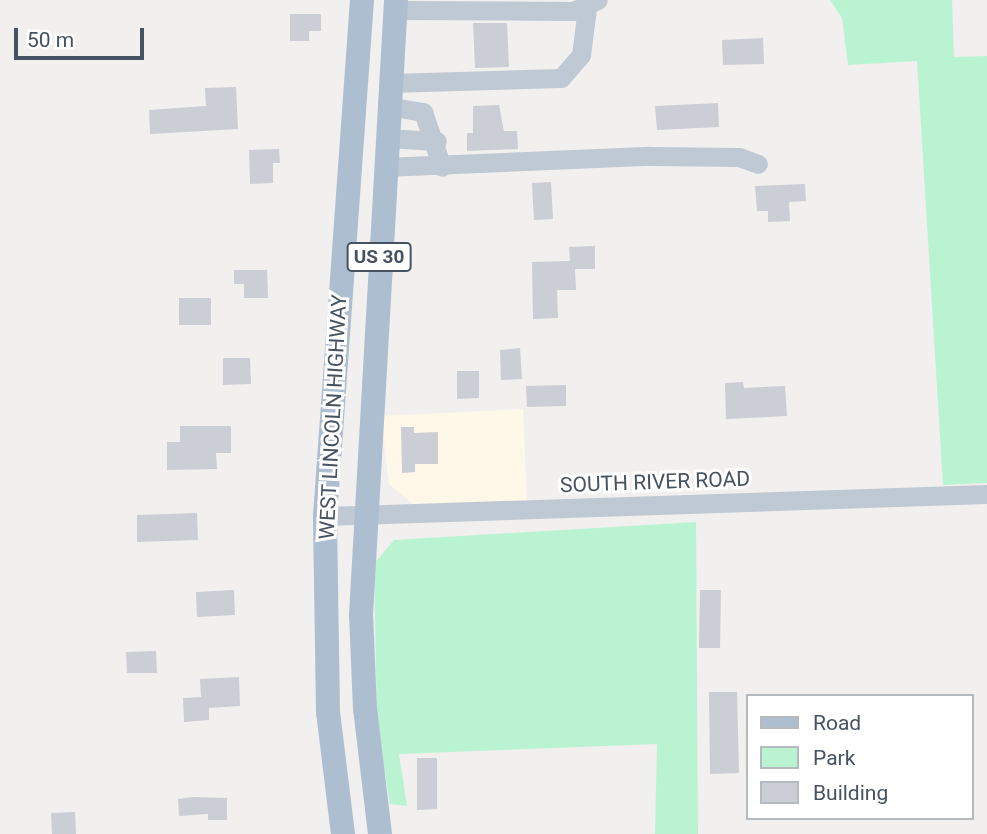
<!DOCTYPE html>
<style>
body{margin:0}
#map{position:relative;width:987px;height:834px;overflow:hidden;background:#f2efef;font-family:Roboto,sans-serif}
div>[style]{position:absolute}
[style*='--x']{left:calc(var(--x)*1px);top:calc(var(--y)*1px);width:calc(var(--w)*1px);rotate:calc(var(--a)*1deg)}
.commercial>*{inset:0;background:#fef8e8}
.green>*{inset:0;background:#baf3d2}
.building>*{inset:0;background:#cbced4}
.minor>*{height:19px;margin:-9.5px;padding:0 9.5px;transform-origin:9.5px;border-radius:9.5px;background:#bfc9d3}
.major>*{height:24px;margin:-12px;padding:0 12px;transform-origin:12px;border-radius:12px;background:#adbed1}
span{translate:-50% -50%;white-space:nowrap;text-align:center;line-height:1.15;-webkit-text-stroke:6px #fff;paint-order:stroke}
.shield-label span{padding:2px 5px;background:#fff;border:2px solid;border-radius:5px;-webkit-text-stroke-width:0}
.shield-label{font-size:19px;color:#46525f;font-weight:700}
.street-label{font-size:21px;color:#46525f}
.legend{position:absolute;left:746px;top:694px;width:228px;height:126px;box-sizing:border-box;background:#fff;border:2px solid #b5babf;margin:0;padding:9px 12px;list-style:none;font-size:21px;color:#46525f}
.legend li{display:flex;align-items:center;gap:14px;height:35px}
.legend b{width:35px;border:2px solid #b5babf}
.scale{position:absolute;left:14px;top:28px;width:130px;height:32px;box-sizing:border-box;border:4px solid #46525f;border-top:0;padding-left:9px;font-size:21px;line-height:24px;white-space:nowrap;color:#46525f;-webkit-text-stroke:5px #fff;paint-order:stroke}
</style>
<div id="map">
<div class="commercial">
<div style="clip-path:polygon(523px 409px,527px 503px,414px 505px,389px 484px,381px 416px)"></div>
</div>
<div class="green">
<div style="clip-path:polygon(830px 0,952px 0,954px 57px,987px 56px,987px 483px,943px 485px,917px 61px,848px 65px,842px 18px)"></div>
<div style="clip-path:polygon(696px 522px,698px 834px,655px 834px,657px 744px,399px 754px,407px 806px,390px 804px,377px 724px,374px 564px,394px 540px)"></div>
</div>
<div class="building">
<div style="clip-path:polygon(290px 14px,321px 14px,321px 31px,309px 31px,309px 41px,290px 41px)"></div>
<div style="clip-path:polygon(473px 23px,507px 23px,509px 67px,475px 68px)"></div>
<div style="clip-path:polygon(763px 38px,764px 64px,723px 65px,722px 40px)"></div>
<div style="clip-path:polygon(236px 87px,238px 129px,150px 134px,149px 110px,206px 106px,205px 88px)"></div>
<div style="clip-path:polygon(718px 103px,719px 127px,657px 130px,655px 106px)"></div>
<div style="clip-path:polygon(499px 105px,504px 131px,517px 131px,518px 149px,467px 151px,467px 133px,473px 133px,473px 106px)"></div>
<div style="clip-path:polygon(279px 149px,280px 163px,273px 163px,273px 183px,250px 184px,249px 150px)"></div>
<div style="clip-path:polygon(551px 182px,553px 219px,534px 220px,532px 183px)"></div>
<div style="clip-path:polygon(805px 184px,806px 201px,789px 202px,790px 221px,768px 222px,768px 211px,757px 211px,755px 186px)"></div>
<div style="clip-path:polygon(595px 246px,595px 269px,575px 269px,576px 290px,557px 290px,558px 318px,533px 319px,532px 262px,570px 261px,569px 247px)"></div>
<div style="clip-path:polygon(234px 270px,267px 270px,268px 298px,244px 298px,244px 284px,234px 284px)"></div>
<div style="clip-path:polygon(179px 298px,211px 298px,211px 325px,179px 325px)"></div>
<div style="clip-path:polygon(520px 348px,522px 379px,501px 380px,500px 350px)"></div>
<div style="clip-path:polygon(223px 358px,250px 358px,251px 384px,223px 385px)"></div>
<div style="clip-path:polygon(457px 371px,479px 371px,479px 398px,457px 399px)"></div>
<div style="clip-path:polygon(743px 382px,744px 388px,785px 386px,787px 416px,726px 419px,725px 383px)"></div>
<div style="clip-path:polygon(566px 385px,566px 406px,527px 407px,526px 386px)"></div>
<div style="clip-path:polygon(180px 426px,231px 426px,231px 453px,216px 453px,217px 469px,167px 470px,167px 442px,180px 442px)"></div>
<div style="clip-path:polygon(401px 427px,414px 427px,414px 433px,438px 432px,438px 464px,415px 464px,415px 472px,402px 473px)"></div>
<div style="clip-path:polygon(197px 513px,198px 540px,137px 542px,137px 515px)"></div>
<div style="clip-path:polygon(234px 590px,235px 615px,197px 617px,196px 592px)"></div>
<div style="clip-path:polygon(700px 590px,721px 590px,720px 648px,699px 648px)"></div>
<div style="clip-path:polygon(156px 651px,157px 673px,127px 673px,126px 652px)"></div>
<div style="clip-path:polygon(239px 677px,240px 706px,209px 708px,209px 720px,184px 722px,183px 698px,201px 697px,200px 679px)"></div>
<div style="clip-path:polygon(709px 692px,737px 692px,739px 773px,710px 774px)"></div>
<div style="clip-path:polygon(417px 758px,437px 758px,437px 809px,417px 810px)"></div>
<div style="clip-path:polygon(193px 797px,227px 798px,227px 820px,208px 820px,208px 814px,179px 816px,178px 799px)"></div>
<div style="clip-path:polygon(75px 812px,76px 834px,52px 834px,51px 813px)"></div>
</div>
<div class="minor">
<div style="--x:395;--y:10;--w:178;--a:0.3"></div>
<div style="--x:573;--y:11;--w:27;--a:-24"></div>
<div style="--x:390;--y:83;--w:171;--a:-1.7"></div>
<div style="--x:561;--y:78;--w:30;--a:-49"></div>
<div style="--x:581;--y:55;--w:47;--a:-82.7"></div>
<div style="--x:388;--y:106;--w:36;--a:10"></div>
<div style="--x:423;--y:112;--w:58;--a:70.9"></div>
<div style="--x:386;--y:138;--w:51;--a:3.4"></div>
<div style="--x:384;--y:167;--w:266;--a:-2.4"></div>
<div style="--x:650;--y:156;--w:89;--a:0.6"></div>
<div style="--x:739;--y:157;--w:20;--a:20"></div>
<div style="--x:325;--y:516;--w:662;--a:-1.9"></div>
</div>
<div class="major">
<div style="--x:343;--y:834;--w:123;--a:-97"></div>
<div style="--x:328;--y:712;--w:196;--a:-90.9"></div>
<div style="--x:325;--y:516;--w:517;--a:-85.9"></div>
<div style="--x:380;--y:834;--w:126;--a:-96.8"></div>
<div style="--x:365;--y:709;--w:94;--a:-92.4"></div>
<div style="--x:361;--y:615;--w:616;--a:-86.74"></div>
</div>
<div class="shield-label">
<span style="left:379px;top:257px">US 30</span>
</div>
<div class="street-label">
<span style="left:333px;top:417px;rotate:-87deg">WEST LINCOLN HIGHWAY</span>
<span style="left:655px;top:482px;rotate:-2deg">SOUTH RIVER ROAD</span>
</div>
<ul class="legend">
<li><b style="height:9px;background:#adbed1"></b>Road</li>
<li><b style="height:19px;background:#baf3d2"></b>Park</li>
<li><b style="height:19px;background:#cbced4"></b>Building</li>
</ul>
<div class="scale">50 m</div>
</div>
